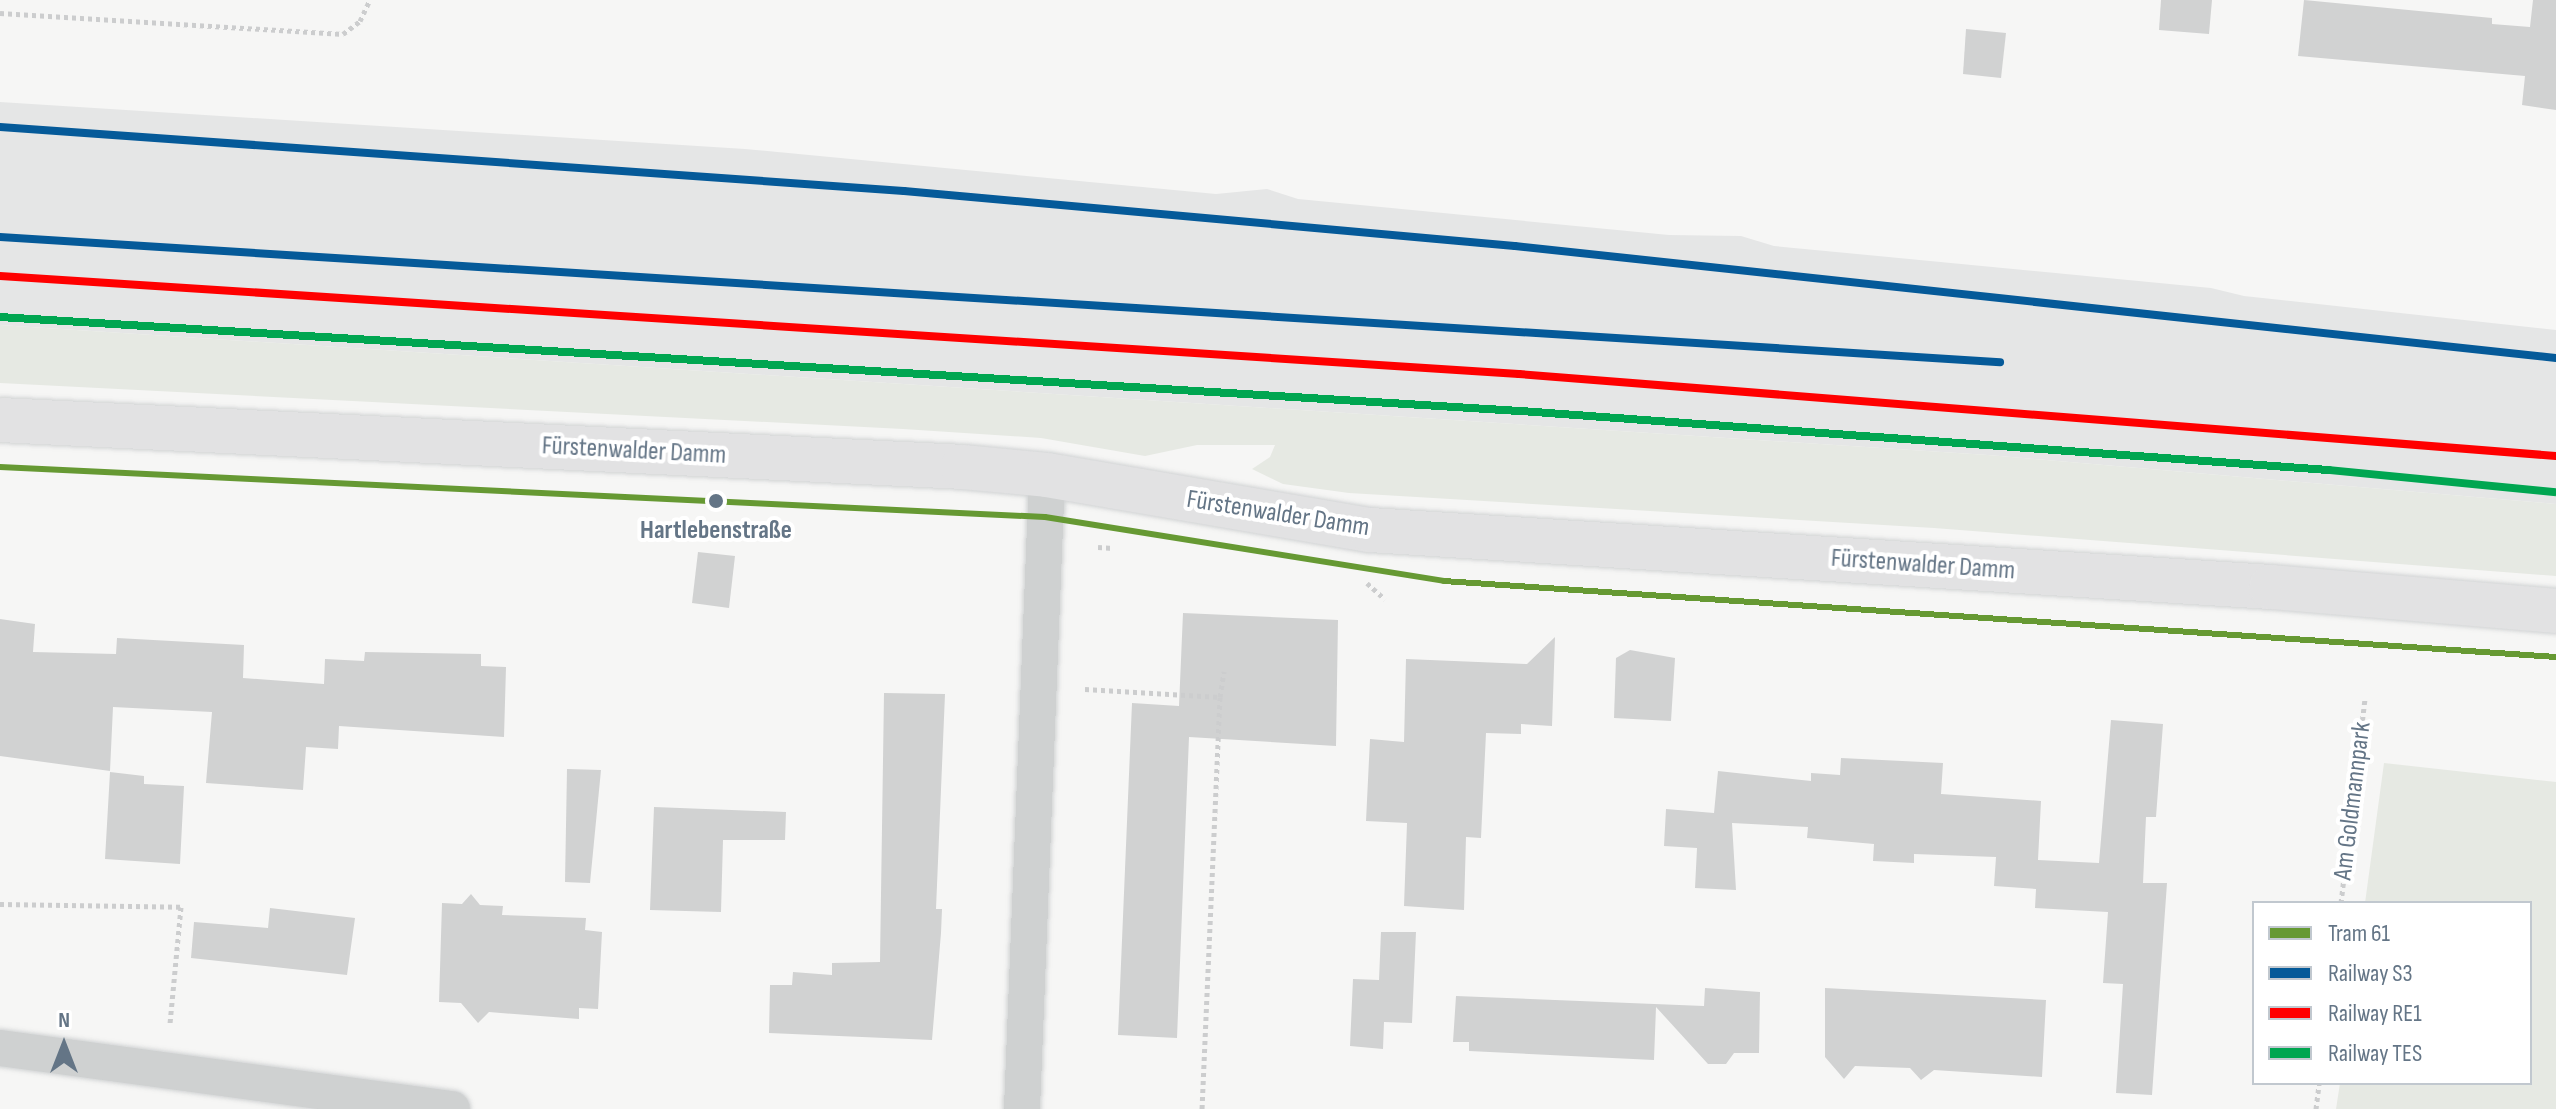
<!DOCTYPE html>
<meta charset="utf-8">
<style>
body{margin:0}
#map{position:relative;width:2556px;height:1109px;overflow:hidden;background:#f6f6f5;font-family:"Sofia Sans Condensed",sans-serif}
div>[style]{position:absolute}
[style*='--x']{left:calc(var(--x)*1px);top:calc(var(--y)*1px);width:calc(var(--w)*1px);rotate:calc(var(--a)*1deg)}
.built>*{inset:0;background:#e5e6e6}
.green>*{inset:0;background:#e6e9e3}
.building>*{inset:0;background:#d1d2d2}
.path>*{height:5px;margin-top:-2.5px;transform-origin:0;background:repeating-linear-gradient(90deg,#cccdce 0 4px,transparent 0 8px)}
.roads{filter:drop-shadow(0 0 2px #d1d3d4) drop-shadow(0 0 2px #d1d3d4)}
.minor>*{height:36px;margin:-18px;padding:0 18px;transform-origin:18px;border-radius:18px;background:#cfd1d1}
.secondary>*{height:44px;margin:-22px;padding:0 22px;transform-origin:22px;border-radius:22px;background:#e2e2e3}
.rail-1>*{height:8px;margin:-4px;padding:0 4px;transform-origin:4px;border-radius:4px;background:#055a99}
.rail-2>*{height:8px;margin:-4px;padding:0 4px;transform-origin:4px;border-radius:4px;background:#f00}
.rail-3>*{height:8px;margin:-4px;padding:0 4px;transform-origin:4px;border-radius:4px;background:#00a651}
.tram-1>*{height:6px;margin:-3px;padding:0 3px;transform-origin:3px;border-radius:3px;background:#693}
.dots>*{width:22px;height:22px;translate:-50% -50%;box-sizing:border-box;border:4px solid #fff;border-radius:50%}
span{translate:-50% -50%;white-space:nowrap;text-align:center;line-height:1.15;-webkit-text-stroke:8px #fff;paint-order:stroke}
.street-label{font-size:26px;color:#647586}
.stop-label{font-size:26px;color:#647586;font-weight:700}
.legend{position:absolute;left:2252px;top:901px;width:280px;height:184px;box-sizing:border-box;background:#fff;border:2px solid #c1c8cf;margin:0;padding:10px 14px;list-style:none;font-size:24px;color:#647586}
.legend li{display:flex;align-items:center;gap:16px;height:40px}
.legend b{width:40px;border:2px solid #c1c8cf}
.north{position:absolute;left:24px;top:1005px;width:80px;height:80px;-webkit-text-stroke:6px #fff;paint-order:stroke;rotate:0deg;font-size:22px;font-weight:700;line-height:32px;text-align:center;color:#647586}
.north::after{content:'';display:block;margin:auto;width:28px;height:36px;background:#647586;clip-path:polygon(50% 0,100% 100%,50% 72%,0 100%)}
</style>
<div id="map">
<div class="built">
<div style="clip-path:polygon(0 102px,745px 149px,1216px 194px,1267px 189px,1298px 199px,1669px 235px,1741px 236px,1774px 246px,2211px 288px,2244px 296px,2556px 330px,2556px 504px,1988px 455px,0 325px)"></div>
</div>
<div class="green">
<div style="clip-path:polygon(0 325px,1988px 455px,2556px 504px,2556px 576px,1934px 528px,1349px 493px,1283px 484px,1252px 469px,1270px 457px,1275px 445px,1197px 445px,1145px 456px,1041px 438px,903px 429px,0 383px)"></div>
<div style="clip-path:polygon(2384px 763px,2556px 782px,2556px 1109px,2336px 1109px,2340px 1083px,2530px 1083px,2530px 903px,2365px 903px)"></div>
</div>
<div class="building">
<div style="clip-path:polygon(2161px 0,2212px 0,2209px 34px,2159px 30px)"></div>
<div style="clip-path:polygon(2304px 0,2492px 18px,2492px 24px,2530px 27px,2533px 0,2556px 0,2556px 110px,2522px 105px,2525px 76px,2298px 56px)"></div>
<div style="clip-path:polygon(1966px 29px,2006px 33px,2001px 78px,1963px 74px)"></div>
<div style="clip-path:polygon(698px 552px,735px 556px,729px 608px,692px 603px)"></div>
<div style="clip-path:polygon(1183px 613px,1338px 620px,1336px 746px,1189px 737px,1177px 1038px,1118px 1035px,1132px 703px,1179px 706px)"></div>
<div style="clip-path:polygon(0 619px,35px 624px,33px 652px,116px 654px,117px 638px,244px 645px,243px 678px,324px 684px,325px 659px,364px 661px,365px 652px,481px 654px,481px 666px,506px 667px,504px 737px,339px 726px,338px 749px,306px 747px,303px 790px,206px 783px,212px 712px,113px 707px,110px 771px,0 756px)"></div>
<div style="clip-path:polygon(1555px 637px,1552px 726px,1521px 724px,1521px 734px,1486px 733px,1481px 838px,1466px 837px,1464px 910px,1404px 906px,1407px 823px,1366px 821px,1370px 739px,1404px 742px,1406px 659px,1527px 664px)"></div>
<div style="clip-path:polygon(1630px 650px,1675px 658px,1671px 721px,1614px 718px,1616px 658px)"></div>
<div style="clip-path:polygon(884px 693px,945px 694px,936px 909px,942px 909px,941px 933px,932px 1040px,769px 1033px,770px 985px,792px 985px,793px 972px,832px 975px,832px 963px,880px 962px)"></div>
<div style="clip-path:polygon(2111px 720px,2163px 724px,2156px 817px,2146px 817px,2143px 883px,2167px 883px,2152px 1095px,2116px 1093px,2123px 984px,2103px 983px,2108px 912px,2035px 908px,2036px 889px,1994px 886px,1996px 857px,1914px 854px,1914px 863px,1873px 861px,1874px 844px,1807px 838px,1808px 827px,1732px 823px,1736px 890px,1695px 888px,1697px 848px,1664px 846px,1666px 809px,1714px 813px,1718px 771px,1811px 781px,1811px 773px,1840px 775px,1841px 758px,1943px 763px,1941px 794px,2041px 801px,2038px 860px,2099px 863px)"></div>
<div style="clip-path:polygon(567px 769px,601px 770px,590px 883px,565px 882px)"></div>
<div style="clip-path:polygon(110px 772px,144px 776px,144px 784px,184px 786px,180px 864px,105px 859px)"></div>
<div style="clip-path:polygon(654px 807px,786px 812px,785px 840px,723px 840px,721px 912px,650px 910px)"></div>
<div style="clip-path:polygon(471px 894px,480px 905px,503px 906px,502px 915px,586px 918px,585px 930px,602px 932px,598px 1009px,579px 1008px,579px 1019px,489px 1012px,478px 1023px,461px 1003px,439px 1002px,442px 903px,462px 904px)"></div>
<div style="clip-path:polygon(270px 908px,355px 918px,347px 975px,191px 958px,194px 922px,268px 928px)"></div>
<div style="clip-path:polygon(1381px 932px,1416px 932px,1412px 1023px,1384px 1022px,1383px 1049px,1350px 1046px,1353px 979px,1379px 980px)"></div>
<div style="clip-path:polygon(1705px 988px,1760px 992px,1759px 1053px,1734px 1053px,1726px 1064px,1708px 1064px,1656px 1007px,1654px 1060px,1469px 1051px,1469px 1042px,1453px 1042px,1456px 996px,1704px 1006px)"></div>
<div style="clip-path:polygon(1825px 988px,2046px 1000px,2042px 1077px,1934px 1070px,1921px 1080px,1910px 1068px,1855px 1066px,1844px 1079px,1825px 1057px)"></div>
</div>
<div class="path">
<div style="--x:0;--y:13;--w:344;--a:3.5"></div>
<div style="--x:343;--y:34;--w:21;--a:-37"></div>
<div style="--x:360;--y:21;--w:23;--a:-65"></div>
<div style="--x:1098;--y:547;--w:15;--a:4"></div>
<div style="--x:1367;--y:583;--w:24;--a:42"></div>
<div style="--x:1085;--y:689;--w:135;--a:3.4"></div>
<div style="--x:1220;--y:697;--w:412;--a:92.5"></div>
<div style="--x:1220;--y:697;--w:26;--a:-81"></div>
<div style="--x:2341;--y:903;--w:205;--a:-83.3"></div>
<div style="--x:0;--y:904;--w:181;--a:0.9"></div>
<div style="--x:181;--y:907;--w:118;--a:95.4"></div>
<div style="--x:2316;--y:1109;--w:26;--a:-83"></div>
</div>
<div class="roads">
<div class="minor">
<div style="--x:0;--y:1048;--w:456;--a:7.7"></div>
<div style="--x:1022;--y:1109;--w:634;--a:-87.74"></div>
</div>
<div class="secondary">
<div style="--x:0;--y:420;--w:964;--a:2.79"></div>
<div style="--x:963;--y:467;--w:84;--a:5.4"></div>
<div style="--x:1047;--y:475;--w:328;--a:9.7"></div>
<div style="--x:1370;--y:530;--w:903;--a:3.62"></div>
<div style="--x:2271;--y:587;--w:286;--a:4.8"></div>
</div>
</div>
<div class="rail-1">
<div style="--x:0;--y:127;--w:906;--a:4.05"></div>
<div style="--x:904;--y:191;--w:613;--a:5.14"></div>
<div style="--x:1515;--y:246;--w:1047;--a:6.14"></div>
<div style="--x:0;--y:237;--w:2004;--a:3.58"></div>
</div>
<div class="rail-2">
<div style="--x:0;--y:276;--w:1522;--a:3.69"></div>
<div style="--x:1519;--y:374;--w:1040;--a:4.52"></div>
</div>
<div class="rail-3">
<div style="--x:0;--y:317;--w:1524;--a:3.54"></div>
<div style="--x:1521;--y:411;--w:810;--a:4.18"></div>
<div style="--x:2329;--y:470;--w:227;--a:5.6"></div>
</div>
<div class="tram-1">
<div style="--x:0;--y:467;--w:1046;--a:2.74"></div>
<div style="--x:1045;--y:517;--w:404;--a:9.1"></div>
<div style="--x:1444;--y:581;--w:1115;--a:3.91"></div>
</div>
<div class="dots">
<div style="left:716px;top:501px;background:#647586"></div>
</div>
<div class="street-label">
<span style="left:634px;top:451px;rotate:3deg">Fürstenwalder Damm</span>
<span style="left:1278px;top:514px;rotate:9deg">Fürstenwalder Damm</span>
<span style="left:1923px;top:565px;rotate:4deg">Fürstenwalder Damm</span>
<span style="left:2353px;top:801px;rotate:-83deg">Am Goldmannpark</span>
</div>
<div class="stop-label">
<span style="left:716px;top:531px">Hartlebenstraße</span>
</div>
<ul class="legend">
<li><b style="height:10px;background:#693"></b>Tram 61</li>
<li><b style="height:10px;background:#055a99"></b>Railway S3</li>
<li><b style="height:10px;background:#f00"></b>Railway RE1</li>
<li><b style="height:10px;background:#00a651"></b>Railway TES</li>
</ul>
<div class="north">N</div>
</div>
